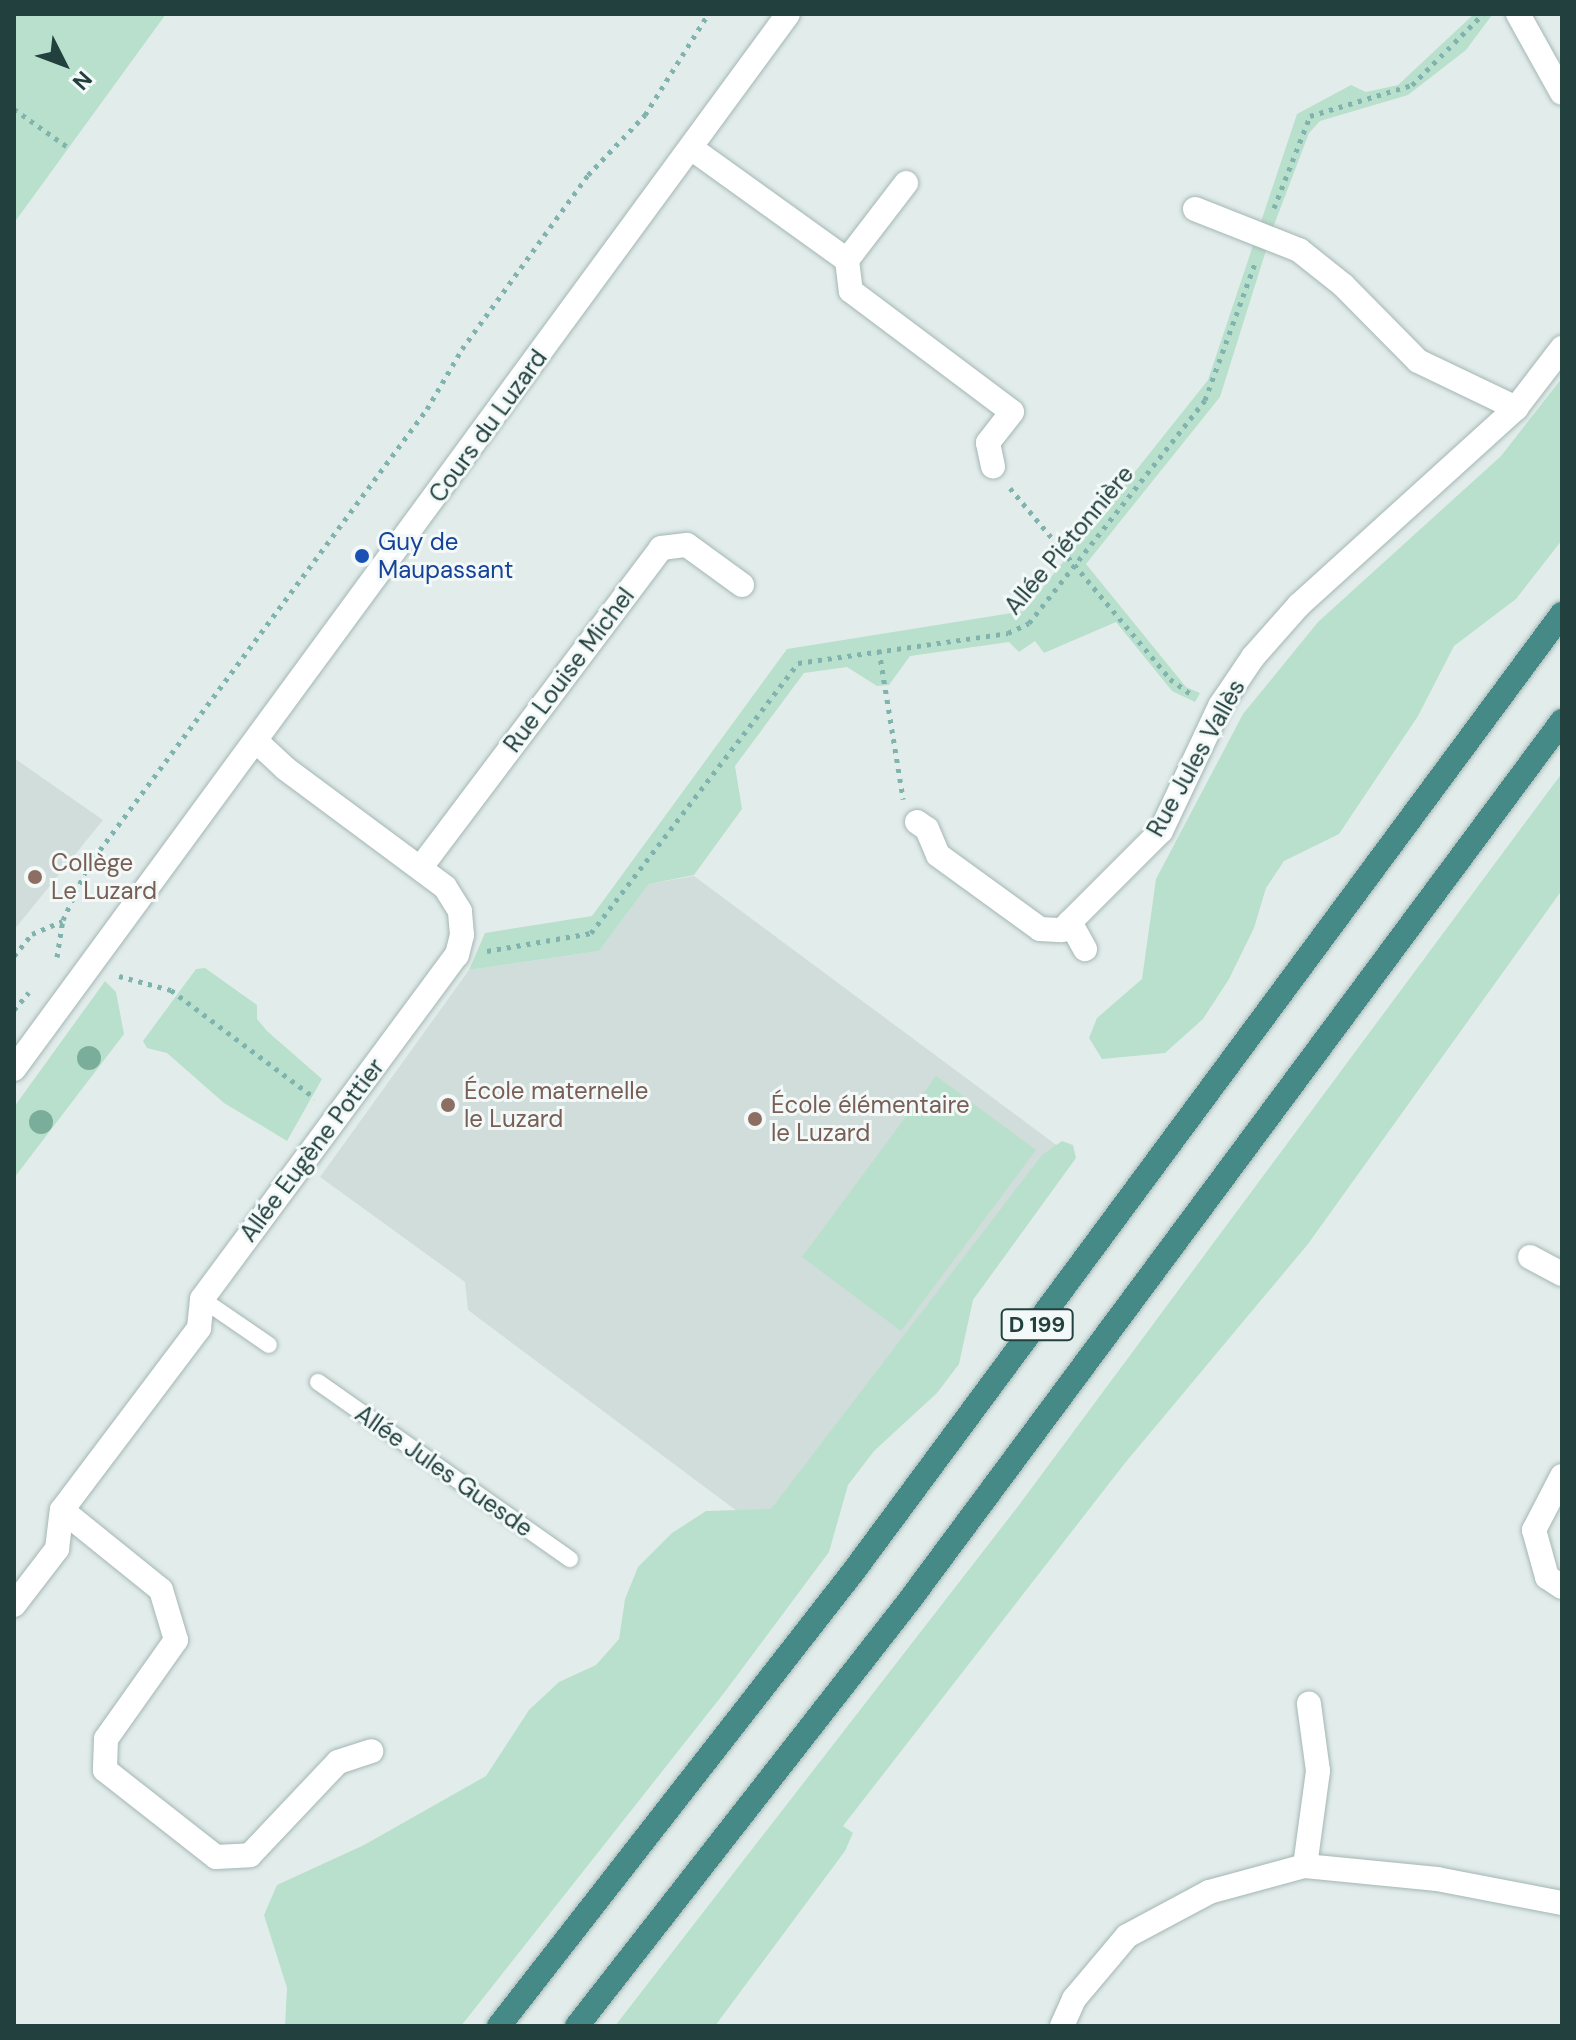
<!DOCTYPE html>
<meta charset="utf-8">
<style>
body{margin:0}
#map{position:relative;width:1576px;height:2040px;overflow:hidden;background:#e2edeb;font-family:"DM Sans",sans-serif}
div>[style]{position:absolute}
[style*='--x']{left:calc(var(--x)*1px);top:calc(var(--y)*1px);width:calc(var(--w)*1px);rotate:calc(var(--a)*1deg)}
.built>*{inset:0;background:#d0ddda}
.green>*{inset:0;background:#b9e0cc}
.path>*{height:5px;margin-top:-2.5px;transform-origin:0;background:repeating-linear-gradient(90deg,#80b3ae 0 4px,transparent 0 10px)}
.roads{filter:drop-shadow(0 0 2px #a4b6b4) drop-shadow(0 0 2px #a4b6b4)}
.service>*{height:16px;margin:-8px;padding:0 8px;transform-origin:8px;border-radius:8px;background:#fff}
.minor>*{height:24px;margin:-12px;padding:0 12px;transform-origin:12px;border-radius:12px;background:#fff}
.trunk>*{height:24px;margin:-12px;padding:0 12px;transform-origin:12px;border-radius:12px;background:#468a88}
.trees>*{width:24px;height:24px;margin:-12px;border-radius:50%;background:#7bae9a}
.dots>*{width:22px;height:22px;translate:-50% -50%;box-sizing:border-box;border:4px solid #f3f9f8;border-radius:50%}
span{translate:-50% -50%;white-space:nowrap;text-align:center;line-height:1.15;-webkit-text-stroke:6px #f3f9f8;paint-order:stroke}
.shield-label span{padding:2px 6px;background:#f3f9f8;border:2px solid;border-radius:6px;-webkit-text-stroke-width:0}
.shield-label{font-size:22px;color:#21403e;font-weight:700}
.street-label{font-size:24px;color:#21403e}
.transit-label{font-size:24px;color:#164399}
.left{translate:0 -50%;text-align:left}
.education-label{font-size:24px;color:#785e54}
.frame{position:absolute;inset:0;border:16px solid #21403e;pointer-events:none}
.north{position:absolute;left:24px;top:24px;width:80px;height:80px;-webkit-text-stroke:6px #f3f9f8;paint-order:stroke;rotate:132deg;font-size:22px;font-weight:700;line-height:32px;text-align:center;color:#21403e}
.north::after{content:'';display:block;margin:auto;width:28px;height:36px;background:#21403e;clip-path:polygon(50% 0,100% 100%,50% 72%,0 100%)}
</style>
<div id="map">
<div class="built">
<div style="clip-path:polygon(14px 758px,103px 820px,14px 930px)"></div>
<div style="clip-path:polygon(694px 876px,1063px 1150px,773px 1538px,468px 1310px,465px 1282px,320px 1177px,469px 970px,599px 951px,649px 884px)"></div>
</div>
<div class="green">
<div style="clip-path:polygon(14px 14px,166px 14px,14px 223px)"></div>
<div style="clip-path:polygon(1474px 14px,1492px 15px,1466px 50px,1408px 95px,1320px 121px,1309px 133px,1274px 225px,1220px 397px,1086px 564px,1186px 687px,1200px 693px,1195px 702px,1172px 691px,1116px 622px,1044px 653px,1035px 641px,1019px 652px,1009px 642px,910px 656px,889px 685px,877px 686px,847px 667px,804px 673px,735px 766px,742px 809px,694px 875px,649px 884px,599px 951px,469px 970px,485px 933px,592px 916px,787px 649px,1024px 611px,1208px 380px,1297px 114px,1351px 85px,1366px 92px,1398px 85px)"></div>
<div style="clip-path:polygon(1562px 378px,1562px 540px,1516px 599px,1454px 646px,1418px 716px,1339px 834px,1284px 861px,1266px 888px,1254px 928px,1229px 979px,1203px 1019px,1165px 1053px,1102px 1059px,1089px 1038px,1097px 1018px,1142px 979px,1156px 879px,1243px 714px,1318px 622px,1501px 456px)"></div>
<div style="clip-path:polygon(1562px 773px,1562px 890px,1308px 1244px,1125px 1463px,843px 1826px,853px 1833px,845px 1851px,715px 2026px,615px 2026px,1019px 1505px)"></div>
<div style="clip-path:polygon(205px 968px,257px 1005px,257px 1019px,267px 1031px,322px 1079px,287px 1141px,224px 1103px,167px 1053px,147px 1048px,143px 1041px,196px 969px)"></div>
<div style="clip-path:polygon(105px 981px,116px 992px,124px 1034px,14px 1178px,14px 1107px)"></div>
<div style="clip-path:polygon(936px 1076px,1036px 1150px,901px 1331px,802px 1257px)"></div>
<div style="clip-path:polygon(1062px 1141px,1073px 1145px,1076px 1158px,973px 1300px,959px 1364px,937px 1393px,874px 1451px,848px 1485px,829px 1552px,724px 1693px,461px 2026px,285px 2026px,287px 1988px,264px 1915px,277px 1885px,364px 1845px,486px 1776px,529px 1710px,559px 1682px,596px 1665px,619px 1639px,625px 1599px,638px 1567px,672px 1533px,706px 1511px,771px 1509px,1042px 1155px)"></div>
</div>
<div class="path">
<div style="--x:14;--y:109;--w:67;--a:35.3"></div>
<div style="--x:1274;--y:208;--w:99;--a:-68.6"></div>
<div style="--x:1310;--y:116;--w:107;--a:-16.9"></div>
<div style="--x:1412;--y:85;--w:100;--a:-45"></div>
<div style="--x:1010;--y:488;--w:249;--a:50"></div>
<div style="--x:1170;--y:679;--w:29;--a:36"></div>
<div style="--x:879;--y:650;--w:151;--a:80.8"></div>
<div style="--x:487;--y:951;--w:106;--a:-9.8"></div>
<div style="--x:591;--y:933;--w:340;--a:-52.5"></div>
<div style="--x:798;--y:663;--w:212;--a:-8.1"></div>
<div style="--x:1008;--y:633;--w:23;--a:-25"></div>
<div style="--x:1029;--y:623;--w:284;--a:-51.7"></div>
<div style="--x:1205;--y:400;--w:146;--a:-69.9"></div>
<div style="--x:14;--y:956;--w:28;--a:-51"></div>
<div style="--x:32;--y:934;--w:33;--a:-23"></div>
<div style="--x:57;--y:957;--w:37;--a:-81"></div>
<div style="--x:63;--y:920;--w:60;--a:-65.2"></div>
<div style="--x:88;--y:866;--w:569;--a:-53.43"></div>
<div style="--x:427;--y:409;--w:69;--a:-59.7"></div>
<div style="--x:462;--y:349;--w:215;--a:-54.1"></div>
<div style="--x:588;--y:175;--w:83;--a:-46.5"></div>
<div style="--x:645;--y:115;--w:119;--a:-58"></div>
<div style="--x:119;--y:976;--w:54;--a:15.1"></div>
<div style="--x:171;--y:990;--w:180;--a:36.9"></div>
<div style="--x:14;--y:1010;--w:23;--a:-50"></div>
</div>
<div class="roads">
<div class="service">
<div style="--x:202;--y:1299;--w:81;--a:34.5"></div>
<div style="--x:318;--y:1382;--w:308;--a:35.1"></div>
</div>
<div class="minor">
<div style="--x:1518;--y:14;--w:90;--a:60.9"></div>
<div style="--x:691;--y:148;--w:192;--a:35.7"></div>
<div style="--x:847;--y:260;--w:31;--a:83"></div>
<div style="--x:851;--y:291;--w:201;--a:36.9"></div>
<div style="--x:1012;--y:412;--w:39;--a:128"></div>
<div style="--x:988;--y:443;--w:24;--a:78"></div>
<div style="--x:1195;--y:209;--w:112;--a:21.5"></div>
<div style="--x:1299;--y:250;--w:56;--a:38.5"></div>
<div style="--x:1343;--y:285;--w:107;--a:45.4"></div>
<div style="--x:1418;--y:361;--w:109;--a:25.6"></div>
<div style="--x:847;--y:260;--w:97;--a:-52.5"></div>
<div style="--x:917;--y:822;--w:12;--a:35"></div>
<div style="--x:927;--y:829;--w:28;--a:67"></div>
<div style="--x:938;--y:855;--w:126;--a:36"></div>
<div style="--x:1040;--y:929;--w:22;--a:3"></div>
<div style="--x:1062;--y:930;--w:140;--a:-45"></div>
<div style="--x:1161;--y:831;--w:138;--a:-64.7"></div>
<div style="--x:1220;--y:706;--w:59;--a:-56"></div>
<div style="--x:1253;--y:657;--w:69;--a:-48.5"></div>
<div style="--x:1299;--y:605;--w:293;--a:-42.2"></div>
<div style="--x:1516;--y:408;--w:76;--a:-52.5"></div>
<div style="--x:421;--y:867;--w:399;--a:-53"></div>
<div style="--x:661;--y:548;--w:26;--a:-7"></div>
<div style="--x:687;--y:545;--w:68;--a:36"></div>
<div style="--x:1070;--y:922;--w:31;--a:61"></div>
<div style="--x:14;--y:1069;--w:1308;--a:-53.73"></div>
<div style="--x:1530;--y:1257;--w:36;--a:28"></div>
<div style="--x:1562;--y:1476;--w:61;--a:117.4"></div>
<div style="--x:1534;--y:1530;--w:49;--a:74.5"></div>
<div style="--x:1547;--y:1577;--w:18;--a:34"></div>
<div style="--x:62;--y:1510;--w:127;--a:38.9"></div>
<div style="--x:161;--y:1590;--w:52;--a:73.3"></div>
<div style="--x:176;--y:1640;--w:121;--a:125.3"></div>
<div style="--x:106;--y:1739;--w:31;--a:92"></div>
<div style="--x:105;--y:1770;--w:141;--a:38.1"></div>
<div style="--x:216;--y:1857;--w:34;--a:-3"></div>
<div style="--x:250;--y:1855;--w:128;--a:-46.6"></div>
<div style="--x:338;--y:1762;--w:35;--a:-18"></div>
<div style="--x:14;--y:1605;--w:71;--a:-52.5"></div>
<div style="--x:57;--y:1549;--w:39;--a:-83"></div>
<div style="--x:62;--y:1510;--w:228;--a:-53"></div>
<div style="--x:199;--y:1328;--w:29;--a:-84"></div>
<div style="--x:202;--y:1299;--w:428;--a:-53.5"></div>
<div style="--x:457;--y:955;--w:21;--a:-76"></div>
<div style="--x:462;--y:935;--w:24;--a:-95"></div>
<div style="--x:460;--y:911;--w:28;--a:-122"></div>
<div style="--x:445;--y:887;--w:199;--a:-143.4"></div>
<div style="--x:285;--y:768;--w:37;--a:-137"></div>
<div style="--x:1305;--y:1866;--w:96;--a:-82.2"></div>
<div style="--x:1318;--y:1771;--w:68;--a:-97.7"></div>
<div style="--x:1062;--y:2026;--w:30;--a:-66"></div>
<div style="--x:1074;--y:1999;--w:82;--a:-49.9"></div>
<div style="--x:1127;--y:1936;--w:93;--a:-28.2"></div>
<div style="--x:1209;--y:1892;--w:99;--a:-15.2"></div>
<div style="--x:1305;--y:1866;--w:133;--a:5.6"></div>
<div style="--x:1437;--y:1879;--w:127;--a:10.9"></div>
</div>
<div class="trunk">
<div style="--x:499;--y:2026;--w:576;--a:-52.06"></div>
<div style="--x:853;--y:1572;--w:1192;--a:-53.5"></div>
<div style="--x:577;--y:2026;--w:539;--a:-52"></div>
<div style="--x:909;--y:1601;--w:1096;--a:-53.42"></div>
</div>
</div>
<div class="trees">
<div style="left:89px;top:1058px"></div>
<div style="left:41px;top:1122px"></div>
</div>
<div class="dots">
<div style="left:362px;top:556px;background:#1a4fb4"></div>
<div style="left:35px;top:877px;background:#8d6e63"></div>
<div style="left:448px;top:1105px;background:#8d6e63"></div>
<div style="left:755px;top:1119px;background:#8d6e63"></div>
</div>
<div class="shield-label">
<span style="left:1037px;top:1325px">D 199</span>
</div>
<div class="street-label">
<span style="left:488px;top:426px;rotate:-54deg">Cours du Luzard</span>
<span style="left:1069px;top:540px;rotate:-50deg">Allée Piétonnière</span>
<span style="left:569px;top:670px;rotate:-53deg">Rue Louise Michel</span>
<span style="left:1196px;top:758px;rotate:-61deg">Rue Jules Vallès</span>
<span style="left:312px;top:1150px;rotate:-53deg">Allée Eugène Pottier</span>
<span style="left:444px;top:1471px;rotate:35deg">Allée Jules Guesde</span>
</div>
<div class="transit-label">
<span class="left" style="left:378px;top:556px">Guy de<br>Maupassant</span>
</div>
<div class="education-label">
<span class="left" style="left:51px;top:877px">Collège<br>Le Luzard</span>
<span class="left" style="left:464px;top:1105px">École maternelle<br>le Luzard</span>
<span class="left" style="left:771px;top:1119px">École élémentaire<br>le Luzard</span>
</div>
<div class="frame"></div>
<div class="north">N</div>
</div>
